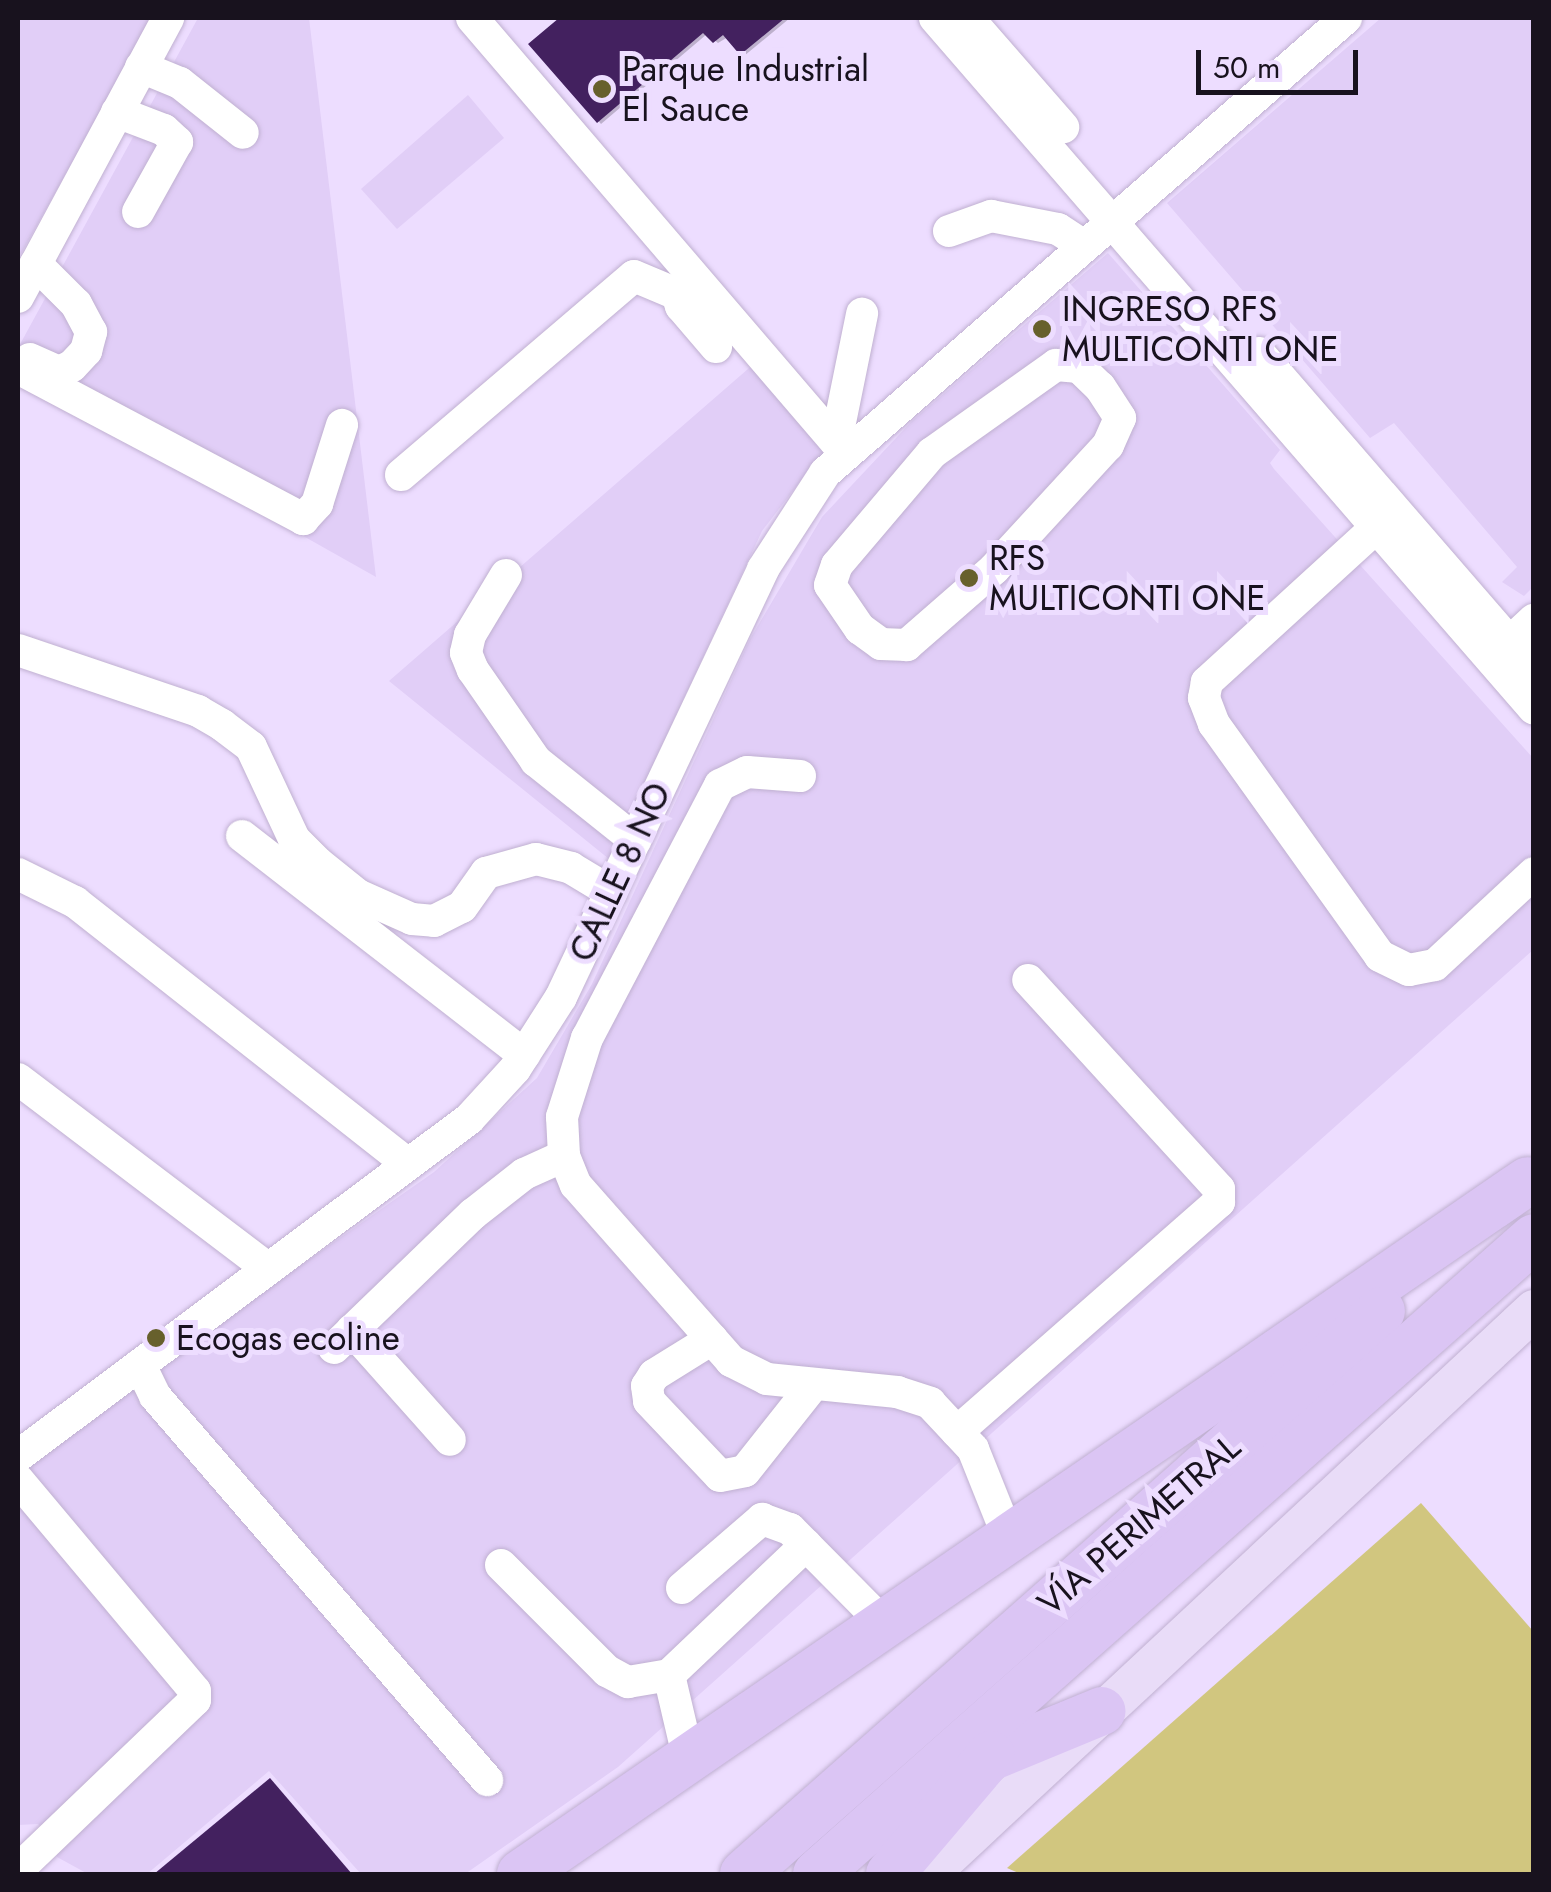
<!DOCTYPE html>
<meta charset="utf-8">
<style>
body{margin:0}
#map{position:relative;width:1551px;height:1892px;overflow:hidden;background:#edddff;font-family:Jost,sans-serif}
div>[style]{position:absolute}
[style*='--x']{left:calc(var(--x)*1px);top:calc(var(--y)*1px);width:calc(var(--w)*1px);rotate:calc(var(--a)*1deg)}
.built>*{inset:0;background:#e1cef7}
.green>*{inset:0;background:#d1c67f}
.shadow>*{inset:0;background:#0003}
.building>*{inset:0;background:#43215f}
.roads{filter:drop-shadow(0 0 2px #c0b0d1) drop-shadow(0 0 2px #c0b0d1)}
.minor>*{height:32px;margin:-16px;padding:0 16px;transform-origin:16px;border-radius:16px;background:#fff}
.major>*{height:40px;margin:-20px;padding:0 20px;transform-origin:20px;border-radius:20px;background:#e9dcf8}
.highway>*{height:48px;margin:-24px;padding:0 24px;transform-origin:24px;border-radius:24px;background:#dbc5f4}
.dots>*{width:28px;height:28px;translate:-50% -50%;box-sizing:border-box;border:5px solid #edddff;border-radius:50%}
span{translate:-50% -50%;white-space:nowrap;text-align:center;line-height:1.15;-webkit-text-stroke:10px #edddff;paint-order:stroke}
.poi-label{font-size:35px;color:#18121e}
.left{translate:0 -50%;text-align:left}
.street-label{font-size:35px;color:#18121e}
.frame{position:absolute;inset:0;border:20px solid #18121e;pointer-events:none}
.scale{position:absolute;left:1196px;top:50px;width:162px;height:45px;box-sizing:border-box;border:5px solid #18121e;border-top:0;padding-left:12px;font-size:30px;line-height:35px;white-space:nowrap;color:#18121e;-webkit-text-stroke:8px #edddff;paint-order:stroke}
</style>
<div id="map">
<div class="built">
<div style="clip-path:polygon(18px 18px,153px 18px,18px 259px)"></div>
<div style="clip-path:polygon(198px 18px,309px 18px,376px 577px,18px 375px,18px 348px)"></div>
<div style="clip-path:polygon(1381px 18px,1533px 18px,1534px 586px,1524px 596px,1502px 582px,1517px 567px,1394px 423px,1370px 438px,1167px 203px)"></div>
<div style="clip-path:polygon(468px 95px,504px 138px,397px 229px,361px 189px)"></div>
<div style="clip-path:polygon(1108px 253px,1280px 450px,1270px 463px,1274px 469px,1533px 758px,1533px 950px,618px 1767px,465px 1874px,361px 1874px,269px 1771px,147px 1874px,88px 1874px,57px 1857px,53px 1839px,38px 1824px,18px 1825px,18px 1464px,434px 1172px,537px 1078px,592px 984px,750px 639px,822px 517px,911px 422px)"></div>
<div style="clip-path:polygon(756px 362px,818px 434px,822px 453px,762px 531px,609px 859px,389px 681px)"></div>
</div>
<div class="green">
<div style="clip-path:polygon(1421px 1503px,1533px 1631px,1533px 1874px,1021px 1874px,1007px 1868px)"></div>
</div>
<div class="shadow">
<div style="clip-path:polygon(563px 18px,790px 18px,744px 56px,728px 37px,718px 43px,707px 34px,601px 124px,532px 44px)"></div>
<div style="clip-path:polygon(270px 1781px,351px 1874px,157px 1874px)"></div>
</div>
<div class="building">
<div style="clip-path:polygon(559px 18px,785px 18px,740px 55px,723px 35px,713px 43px,703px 33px,597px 123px,528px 44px)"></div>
<div style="clip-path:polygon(270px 1778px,352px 1874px,154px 1874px)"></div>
</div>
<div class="roads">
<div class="minor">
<div style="--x:472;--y:18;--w:574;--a:49.38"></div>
<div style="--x:935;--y:18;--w:914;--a:49.08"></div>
<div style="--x:968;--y:18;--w:145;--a:48.9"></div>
<div style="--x:141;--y:67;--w:42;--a:22.3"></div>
<div style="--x:180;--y:83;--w:80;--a:38.4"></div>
<div style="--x:117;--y:112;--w:50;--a:21"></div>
<div style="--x:164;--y:130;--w:18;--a:43"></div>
<div style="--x:177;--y:142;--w:80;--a:119.1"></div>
<div style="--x:949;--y:231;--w:45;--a:-19.7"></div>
<div style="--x:991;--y:216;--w:68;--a:11"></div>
<div style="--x:1058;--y:229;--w:30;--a:33"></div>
<div style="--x:690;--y:279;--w:20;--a:131"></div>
<div style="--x:677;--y:294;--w:13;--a:72"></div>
<div style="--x:681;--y:306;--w:54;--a:49.5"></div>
<div style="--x:18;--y:297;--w:317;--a:-61.7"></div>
<div style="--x:1259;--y:353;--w:420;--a:49.1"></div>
<div style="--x:30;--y:359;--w:32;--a:24"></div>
<div style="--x:59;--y:372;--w:14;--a:-25"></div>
<div style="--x:72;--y:366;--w:21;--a:-47"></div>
<div style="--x:86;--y:351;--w:20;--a:-75"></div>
<div style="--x:91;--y:332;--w:32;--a:-118"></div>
<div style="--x:76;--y:304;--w:57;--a:-135"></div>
<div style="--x:1056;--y:365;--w:23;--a:5"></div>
<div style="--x:1079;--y:367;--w:29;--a:44"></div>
<div style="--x:1100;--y:387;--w:37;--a:57"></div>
<div style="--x:1120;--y:418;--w:30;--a:114"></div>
<div style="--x:1108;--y:445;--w:168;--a:132.6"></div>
<div style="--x:994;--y:569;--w:116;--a:138.9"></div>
<div style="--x:907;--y:645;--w:26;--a:-178"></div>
<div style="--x:881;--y:644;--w:26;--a:-144"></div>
<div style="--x:860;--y:629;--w:53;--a:-124.3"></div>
<div style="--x:830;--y:585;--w:21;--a:-71"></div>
<div style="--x:837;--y:565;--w:147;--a:-49.7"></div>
<div style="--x:932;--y:453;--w:152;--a:-35.4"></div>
<div style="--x:18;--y:368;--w:323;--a:27.9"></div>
<div style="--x:303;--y:519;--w:21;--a:-47"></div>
<div style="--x:317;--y:504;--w:83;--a:-72.4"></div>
<div style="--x:836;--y:442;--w:131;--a:-78.5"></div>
<div style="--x:401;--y:475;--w:306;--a:-40.5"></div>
<div style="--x:634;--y:276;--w:47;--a:22.7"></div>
<div style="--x:1392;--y:513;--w:251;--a:137.6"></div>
<div style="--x:1207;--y:682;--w:16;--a:101"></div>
<div style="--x:1204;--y:698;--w:28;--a:69"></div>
<div style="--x:1214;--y:724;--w:285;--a:54.4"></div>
<div style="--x:1380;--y:956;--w:32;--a:26"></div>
<div style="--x:1409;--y:970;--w:26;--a:-11"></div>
<div style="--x:1435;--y:965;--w:135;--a:-42.9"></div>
<div style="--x:506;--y:575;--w:70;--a:121"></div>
<div style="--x:470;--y:635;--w:18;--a:103"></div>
<div style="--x:466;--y:653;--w:18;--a:68"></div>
<div style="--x:473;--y:670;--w:111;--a:55.3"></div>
<div style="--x:536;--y:761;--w:127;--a:38.6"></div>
<div style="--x:1509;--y:643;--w:34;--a:-43"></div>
<div style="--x:18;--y:650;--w:190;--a:18.7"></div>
<div style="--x:198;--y:711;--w:28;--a:30"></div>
<div style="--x:222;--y:725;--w:36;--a:37"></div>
<div style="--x:251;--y:747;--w:102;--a:64.9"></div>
<div style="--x:294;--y:839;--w:34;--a:45"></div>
<div style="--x:318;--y:863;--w:51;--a:38.7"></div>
<div style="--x:358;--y:895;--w:59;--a:24"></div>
<div style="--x:412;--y:919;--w:22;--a:5"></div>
<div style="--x:434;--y:921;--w:31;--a:-27"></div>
<div style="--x:462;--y:907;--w:42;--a:-54.8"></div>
<div style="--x:486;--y:873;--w:52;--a:-15.6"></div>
<div style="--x:536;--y:859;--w:36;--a:14"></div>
<div style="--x:571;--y:868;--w:47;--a:31"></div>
<div style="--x:800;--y:776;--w:53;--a:-175.7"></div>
<div style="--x:747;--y:772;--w:30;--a:154"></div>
<div style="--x:720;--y:785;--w:286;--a:117.7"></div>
<div style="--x:587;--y:1038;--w:83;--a:107.6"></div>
<div style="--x:562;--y:1117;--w:39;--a:87"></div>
<div style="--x:564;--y:1156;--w:31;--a:68"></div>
<div style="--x:576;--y:1185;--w:235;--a:48.6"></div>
<div style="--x:731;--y:1361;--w:40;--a:26.6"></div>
<div style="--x:767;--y:1379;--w:131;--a:5.7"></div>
<div style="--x:897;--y:1392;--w:35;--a:18"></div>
<div style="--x:930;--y:1403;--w:63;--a:46.9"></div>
<div style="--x:973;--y:1449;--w:92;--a:68.2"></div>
<div style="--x:242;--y:836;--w:357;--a:37.8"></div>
<div style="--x:18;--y:874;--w:64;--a:26.2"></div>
<div style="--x:75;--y:902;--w:424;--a:38.2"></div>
<div style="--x:18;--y:1079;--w:314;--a:37.2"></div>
<div style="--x:352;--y:1330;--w:147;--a:48.3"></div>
<div style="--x:712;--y:1339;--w:68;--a:148.2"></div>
<div style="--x:654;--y:1375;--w:13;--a:122"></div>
<div style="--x:647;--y:1386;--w:15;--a:82"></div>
<div style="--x:649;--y:1401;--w:103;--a:46.6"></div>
<div style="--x:720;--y:1476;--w:25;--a:-11"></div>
<div style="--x:745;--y:1471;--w:111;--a:-51.6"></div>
<div style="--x:334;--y:1348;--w:193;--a:-44"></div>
<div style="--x:473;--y:1214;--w:65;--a:-38.1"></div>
<div style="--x:524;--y:1174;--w:44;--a:-24.2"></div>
<div style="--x:140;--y:1365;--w:34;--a:64"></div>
<div style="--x:155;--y:1396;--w:508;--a:49.15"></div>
<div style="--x:957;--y:1432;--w:349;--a:-41.3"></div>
<div style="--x:1219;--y:1202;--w:13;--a:-90"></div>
<div style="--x:1219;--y:1189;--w:283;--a:-132.4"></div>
<div style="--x:18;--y:1456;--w:563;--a:-36.77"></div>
<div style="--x:469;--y:1119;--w:68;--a:-47.4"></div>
<div style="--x:515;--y:1069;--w:85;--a:-57.4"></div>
<div style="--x:561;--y:997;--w:473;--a:-64.7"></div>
<div style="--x:763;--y:569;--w:114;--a:-57.1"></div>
<div style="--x:825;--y:473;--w:692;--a:-41.13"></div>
<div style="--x:18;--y:1480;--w:275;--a:50"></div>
<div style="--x:195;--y:1691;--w:9;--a:90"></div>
<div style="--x:195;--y:1700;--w:245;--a:136.2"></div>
<div style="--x:501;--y:1565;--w:150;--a:45"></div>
<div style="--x:607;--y:1671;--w:24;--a:28"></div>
<div style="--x:628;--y:1682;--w:42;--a:-9.7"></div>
<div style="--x:682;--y:1588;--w:106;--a:-40.8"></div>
<div style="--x:762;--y:1519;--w:30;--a:20"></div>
<div style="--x:790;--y:1529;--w:131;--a:45.3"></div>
<div style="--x:688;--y:1756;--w:83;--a:-103.2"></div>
<div style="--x:669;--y:1675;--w:189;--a:-43.5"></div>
</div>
<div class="major">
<div style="--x:929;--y:1874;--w:827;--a:-42.99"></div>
</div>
<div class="highway">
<div style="--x:961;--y:1769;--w:152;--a:-22.4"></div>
<div style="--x:521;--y:1874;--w:1222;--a:-34.54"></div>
<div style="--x:744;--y:1874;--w:850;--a:-41.47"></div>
<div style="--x:817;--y:1874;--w:958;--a:-41.57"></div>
<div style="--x:890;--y:1874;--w:156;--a:-49.7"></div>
</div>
</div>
<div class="dots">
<div style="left:602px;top:89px;background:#67602c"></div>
<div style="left:1042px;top:329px;background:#67602c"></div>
<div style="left:969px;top:578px;background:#67602c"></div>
<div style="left:156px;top:1338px;background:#67602c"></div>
</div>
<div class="poi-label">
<span class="left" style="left:622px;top:89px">Parque Industrial<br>El Sauce</span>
<span class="left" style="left:1062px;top:329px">INGRESO RFS<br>MULTICONTI ONE</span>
<span class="left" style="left:989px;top:578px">RFS<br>MULTICONTI ONE</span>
<span class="left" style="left:176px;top:1338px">Ecogas ecoline</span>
</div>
<div class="street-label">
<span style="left:620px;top:872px;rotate:-65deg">CALLE 8 NO</span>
<span style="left:1139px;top:1525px;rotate:-41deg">VÍA PERIMETRAL</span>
</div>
<div class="frame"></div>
<div class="scale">50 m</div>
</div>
